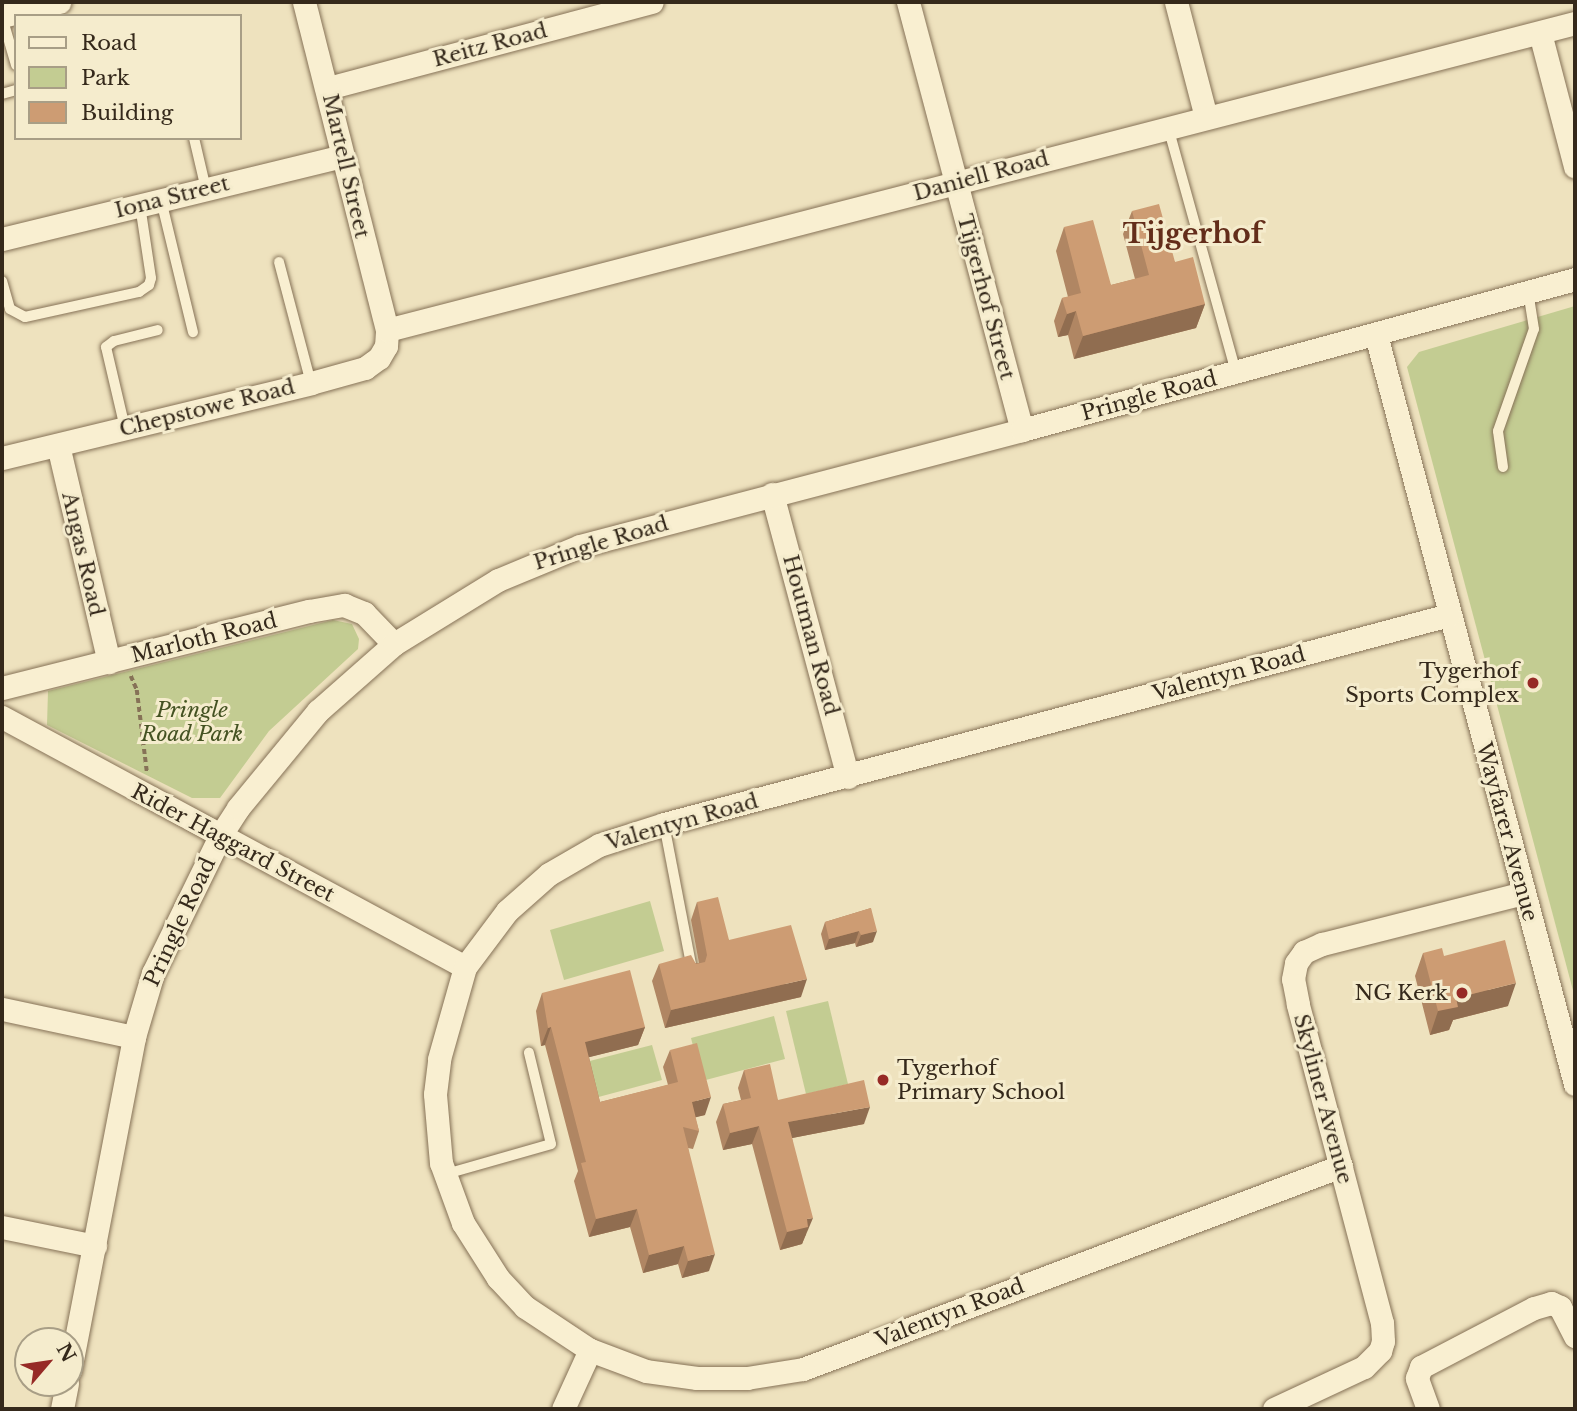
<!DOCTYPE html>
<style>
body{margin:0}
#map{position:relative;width:1577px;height:1411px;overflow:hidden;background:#eee2be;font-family:"Libre Baskerville",serif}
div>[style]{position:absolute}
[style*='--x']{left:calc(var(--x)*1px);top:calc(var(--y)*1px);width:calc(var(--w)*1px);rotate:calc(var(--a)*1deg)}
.green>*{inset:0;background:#c3cc92}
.path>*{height:3.5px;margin-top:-1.75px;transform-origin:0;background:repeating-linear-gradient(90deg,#867257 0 5px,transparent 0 8.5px)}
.roads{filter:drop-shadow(0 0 2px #867257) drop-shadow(0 0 2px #867257)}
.lane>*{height:10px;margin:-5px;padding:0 5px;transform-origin:5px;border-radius:5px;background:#f9efd1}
.street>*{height:23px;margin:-11.5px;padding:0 11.5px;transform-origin:11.5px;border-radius:11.5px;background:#f9efd1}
.wall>*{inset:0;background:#b08663}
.shaded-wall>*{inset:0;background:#906d50}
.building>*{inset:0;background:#cd9c73}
.dots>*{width:19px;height:19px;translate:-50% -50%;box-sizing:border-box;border:4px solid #f5eccd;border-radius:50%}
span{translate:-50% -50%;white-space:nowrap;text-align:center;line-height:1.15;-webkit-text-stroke:6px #f5eccd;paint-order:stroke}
.street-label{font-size:21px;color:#35291b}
.poi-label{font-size:21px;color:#35291b}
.right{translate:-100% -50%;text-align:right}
.left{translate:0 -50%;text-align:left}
.park-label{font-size:21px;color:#445222;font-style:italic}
.district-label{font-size:28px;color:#632d1a;font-weight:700}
.frame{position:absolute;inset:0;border:4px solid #35291b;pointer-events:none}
.legend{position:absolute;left:14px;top:14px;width:228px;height:126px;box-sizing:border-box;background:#f5eccd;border:2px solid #a89e86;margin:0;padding:9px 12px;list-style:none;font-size:21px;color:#35291b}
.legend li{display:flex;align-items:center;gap:14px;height:35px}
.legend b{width:35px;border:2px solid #a89e86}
.north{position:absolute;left:14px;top:1327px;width:70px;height:70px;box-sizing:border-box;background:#f5eccd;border:2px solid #a89e86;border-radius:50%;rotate:61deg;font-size:19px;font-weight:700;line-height:28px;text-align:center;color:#35291b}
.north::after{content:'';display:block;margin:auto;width:24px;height:32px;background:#962a26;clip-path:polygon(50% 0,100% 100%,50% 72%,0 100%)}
</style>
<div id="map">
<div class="green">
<div style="clip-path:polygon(1575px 306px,1575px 998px,1407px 367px,1419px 352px)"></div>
<div style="clip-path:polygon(333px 620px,352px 624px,359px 639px,358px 649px,269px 731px,220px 798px,192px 798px,47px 725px,48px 691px)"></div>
<div style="clip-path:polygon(650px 901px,664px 951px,564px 980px,550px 930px)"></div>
<div style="clip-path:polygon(828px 1001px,848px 1084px,806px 1094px,786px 1011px)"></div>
<div style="clip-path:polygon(774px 1016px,785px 1059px,702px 1081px,691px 1038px)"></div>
<div style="clip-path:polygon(652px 1045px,662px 1080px,591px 1099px,582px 1063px)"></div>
</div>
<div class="path">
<div style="--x:131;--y:676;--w:15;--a:67"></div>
<div style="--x:137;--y:690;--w:83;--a:83"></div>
</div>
<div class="roads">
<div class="lane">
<div style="--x:2;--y:17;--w:50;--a:73.7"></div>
<div style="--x:2;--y:94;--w:15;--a:-16"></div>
<div style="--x:1168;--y:127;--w:254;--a:74.5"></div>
<div style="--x:194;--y:138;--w:52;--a:76.8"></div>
<div style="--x:161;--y:200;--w:136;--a:76.4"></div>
<div style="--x:279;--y:262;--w:125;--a:75.2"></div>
<div style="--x:2;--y:281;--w:29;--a:74"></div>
<div style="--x:10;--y:309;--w:17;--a:28"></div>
<div style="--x:25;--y:317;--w:117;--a:-12.4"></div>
<div style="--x:139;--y:292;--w:12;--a:-35"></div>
<div style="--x:149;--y:285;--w:7;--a:-74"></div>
<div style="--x:151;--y:278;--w:74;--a:-98.6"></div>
<div style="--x:125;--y:428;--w:83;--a:-103.2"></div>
<div style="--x:106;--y:347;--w:10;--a:-37"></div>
<div style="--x:114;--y:341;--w:45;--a:-14"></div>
<div style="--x:1503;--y:467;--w:36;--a:-98"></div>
<div style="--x:1498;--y:431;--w:108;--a:-70.6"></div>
<div style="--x:1534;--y:329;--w:36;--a:-99"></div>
<div style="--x:664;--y:824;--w:148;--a:79.1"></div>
<div style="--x:446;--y:1174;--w:109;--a:-15.9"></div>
<div style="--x:551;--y:1144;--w:94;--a:-103.6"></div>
</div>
<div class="street">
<div style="--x:908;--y:2;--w:443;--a:75.1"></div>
<div style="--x:1176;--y:2;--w:119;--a:75.4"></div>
<div style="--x:2;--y:16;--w:59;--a:-13.8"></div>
<div style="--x:1540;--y:33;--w:138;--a:75.3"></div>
<div style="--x:328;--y:88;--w:335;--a:-14.9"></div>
<div style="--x:2;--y:239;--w:350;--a:-13.7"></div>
<div style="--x:387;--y:330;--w:1227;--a:-14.49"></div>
<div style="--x:1376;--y:335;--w:775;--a:75.12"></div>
<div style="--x:58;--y:445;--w:223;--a:76.8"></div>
<div style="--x:2;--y:458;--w:318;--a:-13.6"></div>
<div style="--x:311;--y:383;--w:56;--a:-15.5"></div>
<div style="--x:365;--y:368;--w:17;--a:-36"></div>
<div style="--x:379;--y:358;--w:14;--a:-60"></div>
<div style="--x:386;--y:346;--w:16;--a:-86"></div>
<div style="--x:387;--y:330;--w:338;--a:-104.2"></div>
<div style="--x:772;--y:494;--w:293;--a:75"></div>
<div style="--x:2;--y:688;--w:317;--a:-14.1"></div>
<div style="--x:309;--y:611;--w:36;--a:-10"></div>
<div style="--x:344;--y:605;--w:22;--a:22"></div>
<div style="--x:364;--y:613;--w:43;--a:45.9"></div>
<div style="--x:2;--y:717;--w:526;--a:28.37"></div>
<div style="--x:2;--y:1009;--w:135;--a:12"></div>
<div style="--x:1341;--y:1166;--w:575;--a:159.33"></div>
<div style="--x:803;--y:1369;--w:57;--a:170.9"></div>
<div style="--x:747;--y:1378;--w:50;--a:180"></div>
<div style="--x:697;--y:1378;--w:51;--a:-172.2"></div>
<div style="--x:646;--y:1371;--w:60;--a:-159.4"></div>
<div style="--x:590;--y:1350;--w:78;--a:-146.5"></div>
<div style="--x:525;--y:1307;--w:40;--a:-133"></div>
<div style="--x:498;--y:1278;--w:65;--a:-122.5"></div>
<div style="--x:463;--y:1223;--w:64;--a:-110.1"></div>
<div style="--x:441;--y:1163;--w:69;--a:-95"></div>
<div style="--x:435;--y:1094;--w:35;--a:-83"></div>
<div style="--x:439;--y:1059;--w:96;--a:-74.2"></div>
<div style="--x:465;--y:967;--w:70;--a:-53.1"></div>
<div style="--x:507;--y:911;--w:56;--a:-41.4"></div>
<div style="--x:549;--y:874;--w:58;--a:-30.1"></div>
<div style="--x:599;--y:845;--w:68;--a:-17.9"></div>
<div style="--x:664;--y:824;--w:812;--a:-14.91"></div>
<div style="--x:2;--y:1227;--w:95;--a:11.5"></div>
<div style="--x:70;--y:1370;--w:339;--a:-79.1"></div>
<div style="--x:134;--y:1037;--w:67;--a:-73.5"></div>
<div style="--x:153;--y:973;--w:153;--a:-63.9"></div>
<div style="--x:220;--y:836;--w:33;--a:-57"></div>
<div style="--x:238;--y:808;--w:126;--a:-50.5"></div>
<div style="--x:318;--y:711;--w:101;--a:-41.4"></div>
<div style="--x:394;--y:644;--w:122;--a:-31.6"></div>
<div style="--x:498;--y:580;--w:89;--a:-22.5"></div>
<div style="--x:580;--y:546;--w:457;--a:-14.7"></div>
<div style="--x:1022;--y:430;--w:573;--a:-15.27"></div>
<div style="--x:62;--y:1409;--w:26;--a:-79"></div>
<div style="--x:563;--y:1409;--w:65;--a:-65.4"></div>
<div style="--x:1274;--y:1409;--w:99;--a:-25"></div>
<div style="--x:1364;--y:1367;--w:23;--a:-45"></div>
<div style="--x:1380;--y:1351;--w:10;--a:-73"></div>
<div style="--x:1383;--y:1341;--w:18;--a:-93"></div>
<div style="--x:1382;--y:1323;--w:330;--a:-104.8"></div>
<div style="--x:1298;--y:1004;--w:25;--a:-101"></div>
<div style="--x:1293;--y:979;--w:16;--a:-79"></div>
<div style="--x:1296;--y:963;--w:14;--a:-54"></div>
<div style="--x:1304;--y:952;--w:20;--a:-24"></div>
<div style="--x:1322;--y:944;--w:207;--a:-14.2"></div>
<div style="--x:1428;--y:1409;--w:33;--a:-110"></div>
<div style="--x:1417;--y:1378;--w:12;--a:-70"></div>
<div style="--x:1421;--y:1367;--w:127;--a:-27.6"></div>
<div style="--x:1534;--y:1308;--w:18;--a:-16"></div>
<div style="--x:1551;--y:1303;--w:10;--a:24"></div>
<div style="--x:1560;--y:1307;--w:33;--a:63"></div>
</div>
</div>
<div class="wall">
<div style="clip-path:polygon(1132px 211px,1175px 262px,1205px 304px,1196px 328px,1074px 359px,1068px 335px,1058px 337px,1054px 321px,1062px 298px,1068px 297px,1056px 251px,1064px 227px,1111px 285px,1135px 279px,1123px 234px)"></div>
<div style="clip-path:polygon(697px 902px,729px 940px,801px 997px,665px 1028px,652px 981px,659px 964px,699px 963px,691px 920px)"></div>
<div style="clip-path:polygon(871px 908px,873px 942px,856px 947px,855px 943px,825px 950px,821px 934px,825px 922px)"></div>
<div style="clip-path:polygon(1423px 953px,1444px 956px,1508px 1006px,1453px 1020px,1449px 1030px,1430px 1035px,1415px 976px)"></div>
<div style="clip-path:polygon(542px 993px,645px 1027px,638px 1045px,589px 1057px,600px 1102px,668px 1085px,663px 1067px,670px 1050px,705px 1115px,695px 1117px,699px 1131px,693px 1149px,688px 1148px,709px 1271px,682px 1278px,678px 1264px,643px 1273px,630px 1227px,589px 1237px,574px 1181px,578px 1171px,545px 1045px,541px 1046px,536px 1011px)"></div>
<div style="clip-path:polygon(744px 1070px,778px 1100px,864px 1124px,792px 1138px,806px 1235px,805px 1236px,802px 1244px,780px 1250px,752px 1144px,723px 1150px,716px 1122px,723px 1104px,741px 1100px,738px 1088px)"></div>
</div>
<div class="shaded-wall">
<div style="clip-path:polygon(1205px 304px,1196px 328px,1074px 359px,1083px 336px)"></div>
<div style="clip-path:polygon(1076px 311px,1068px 335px,1058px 337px,1067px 314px)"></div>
<div style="clip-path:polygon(859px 931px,855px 943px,825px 950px,829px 939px)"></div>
<div style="clip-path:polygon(877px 931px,873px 942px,856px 947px,861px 935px)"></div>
<div style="clip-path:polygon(807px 979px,801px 997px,665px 1028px,671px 1010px)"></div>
<div style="clip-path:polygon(1516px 983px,1508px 1006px,1453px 1020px,1449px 1030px,1430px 1035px,1438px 1011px,1456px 998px)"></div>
<div style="clip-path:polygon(551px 1027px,545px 1045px,541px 1046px,548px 1028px)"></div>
<div style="clip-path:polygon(645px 1027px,638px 1045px,578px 1060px,585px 1042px)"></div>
<div style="clip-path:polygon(711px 1097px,705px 1115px,685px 1120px,692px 1102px)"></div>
<div style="clip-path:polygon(870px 1107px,864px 1124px,782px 1140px,788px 1122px)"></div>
<div style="clip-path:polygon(759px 1126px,752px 1144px,723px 1150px,730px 1133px)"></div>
<div style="clip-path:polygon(637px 1209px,630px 1227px,589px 1237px,596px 1219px)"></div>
<div style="clip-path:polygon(813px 1218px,802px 1244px,780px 1250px,787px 1232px,807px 1219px)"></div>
<div style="clip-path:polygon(684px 1246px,678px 1264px,643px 1273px,649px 1255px)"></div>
<div style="clip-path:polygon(715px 1254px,709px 1271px,682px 1278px,688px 1261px)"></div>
</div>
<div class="building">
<div style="clip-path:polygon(1159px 204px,1175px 262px,1193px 257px,1205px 304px,1083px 336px,1076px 311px,1067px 314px,1062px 298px,1081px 293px,1064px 227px,1093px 220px,1111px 285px,1149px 275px,1132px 211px)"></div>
<div style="clip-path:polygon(718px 897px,729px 940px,791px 925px,807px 979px,671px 1010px,659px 964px,691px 955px,696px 964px,705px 962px,707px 955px,697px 902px)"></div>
<div style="clip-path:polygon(871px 908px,877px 931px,861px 935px,859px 931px,829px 939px,825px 922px)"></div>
<div style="clip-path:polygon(1505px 940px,1516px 983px,1456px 998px,1458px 1007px,1438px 1011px,1423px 953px,1442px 948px,1444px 956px)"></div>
<div style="clip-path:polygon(630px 970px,645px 1027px,585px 1042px,600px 1102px,678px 1082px,670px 1050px,697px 1043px,711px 1097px,692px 1102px,699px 1131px,683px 1127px,715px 1254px,688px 1261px,684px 1246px,649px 1255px,637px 1209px,596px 1219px,581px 1163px,586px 1162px,551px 1027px,548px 1028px,542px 993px)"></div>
<div style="clip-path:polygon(770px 1064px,778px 1100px,864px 1080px,870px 1107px,788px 1122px,813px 1218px,807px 1219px,808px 1227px,787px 1232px,759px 1126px,730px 1133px,723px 1104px,751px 1098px,744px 1070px)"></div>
</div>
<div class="dots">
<div style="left:1533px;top:683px;background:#962a26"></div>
<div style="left:1462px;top:993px;background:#962a26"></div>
<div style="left:883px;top:1080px;background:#962a26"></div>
</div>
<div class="street-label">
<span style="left:490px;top:45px;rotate:-15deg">Reitz Road</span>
<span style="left:346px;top:166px;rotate:77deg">Martell Street</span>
<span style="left:981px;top:176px;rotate:-15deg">Daniell Road</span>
<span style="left:172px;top:197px;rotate:-14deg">Iona Street</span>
<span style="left:986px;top:297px;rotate:75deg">Tijgerhof Street</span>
<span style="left:1149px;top:396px;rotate:-15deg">Pringle Road</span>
<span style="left:207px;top:408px;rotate:-14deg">Chepstowe Road</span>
<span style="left:601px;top:543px;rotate:-17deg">Pringle Road</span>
<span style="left:83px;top:554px;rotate:77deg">Angas Road</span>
<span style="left:811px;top:635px;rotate:75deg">Houtman Road</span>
<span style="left:204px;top:638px;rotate:-14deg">Marloth Road</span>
<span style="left:1229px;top:674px;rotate:-15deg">Valentyn Road</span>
<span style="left:682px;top:822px;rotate:-16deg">Valentyn Road</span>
<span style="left:1507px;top:832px;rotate:75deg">Wayfarer Avenue</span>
<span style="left:233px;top:843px;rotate:28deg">Rider Haggard Street</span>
<span style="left:180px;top:922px;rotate:-65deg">Pringle Road</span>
<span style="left:1323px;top:1099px;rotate:75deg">Skyliner Avenue</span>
<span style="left:950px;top:1313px;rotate:-21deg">Valentyn Road</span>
</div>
<div class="poi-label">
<span class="right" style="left:1519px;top:683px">Tygerhof<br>Sports Complex</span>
<span class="right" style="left:1448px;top:993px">NG Kerk</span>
<span class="left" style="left:897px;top:1080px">Tygerhof<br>Primary School</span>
</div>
<div class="park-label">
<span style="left:192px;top:722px">Pringle<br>Road Park</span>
</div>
<div class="district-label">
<span style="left:1193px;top:234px">Tijgerhof</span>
</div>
<div class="frame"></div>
<ul class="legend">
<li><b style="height:9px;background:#f9efd1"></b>Road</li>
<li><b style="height:19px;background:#c3cc92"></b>Park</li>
<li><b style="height:19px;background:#cd9c73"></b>Building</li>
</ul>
<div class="north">N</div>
</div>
